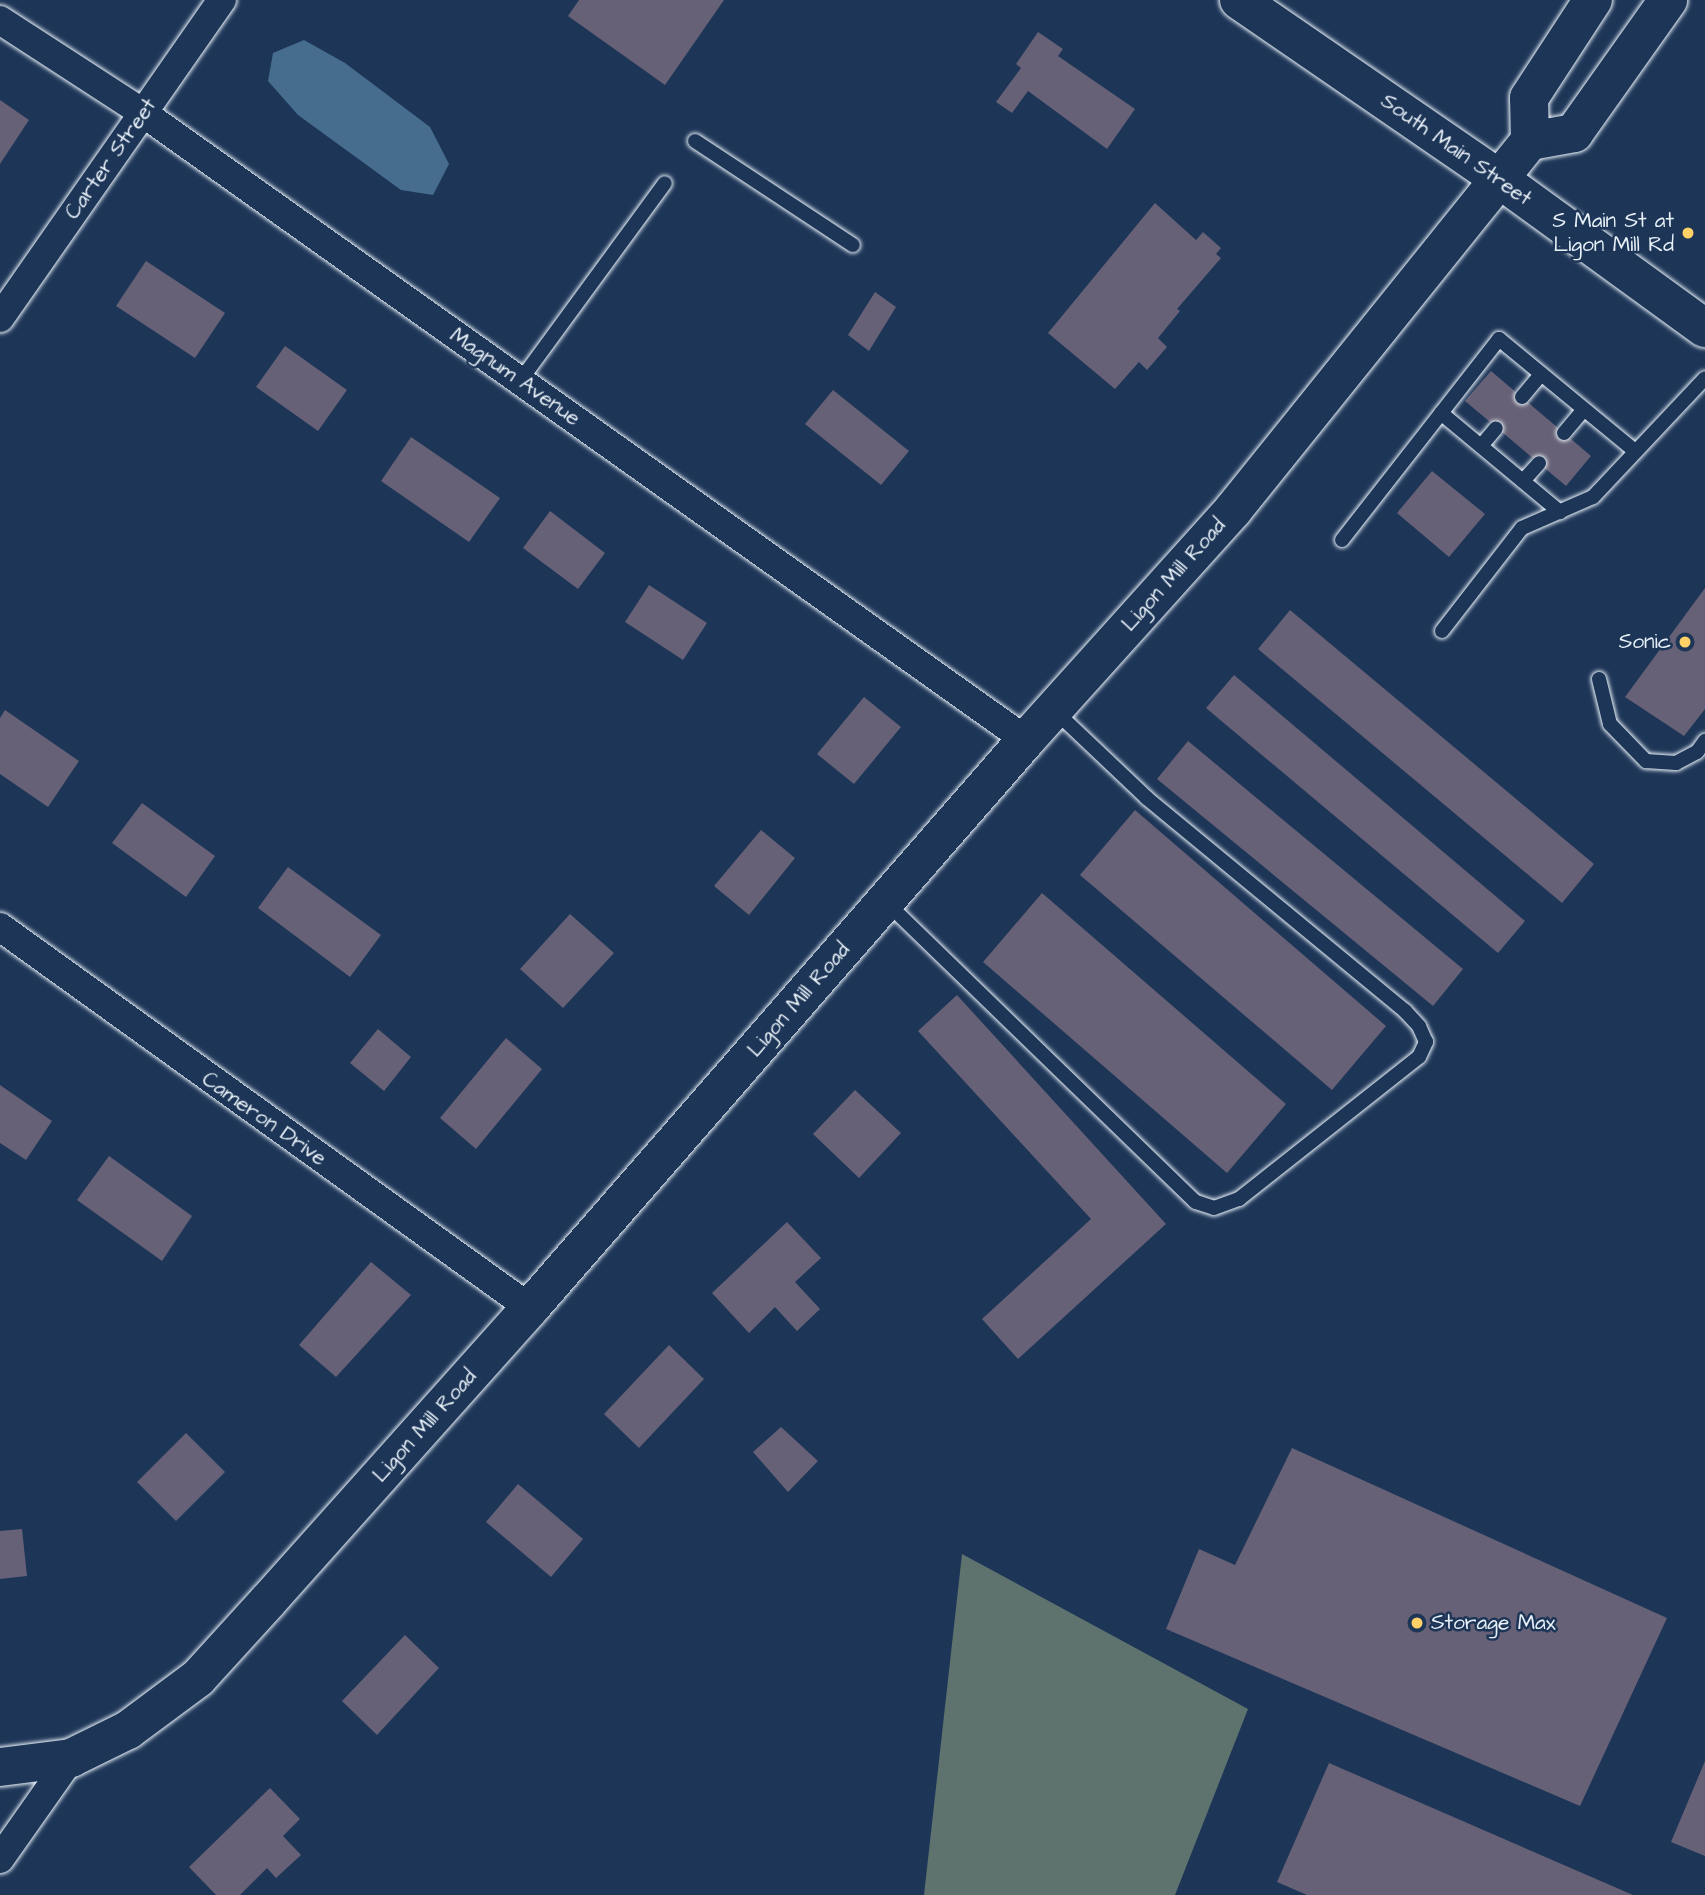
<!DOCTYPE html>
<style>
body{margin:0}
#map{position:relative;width:1705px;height:1895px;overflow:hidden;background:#1d3557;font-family:"Architects Daughter",sans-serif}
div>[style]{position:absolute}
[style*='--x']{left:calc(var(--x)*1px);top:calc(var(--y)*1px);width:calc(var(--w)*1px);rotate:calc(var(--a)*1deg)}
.green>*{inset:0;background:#5e736e}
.water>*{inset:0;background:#466d8e}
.building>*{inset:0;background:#666176}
.roads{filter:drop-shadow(0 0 2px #e8f1f8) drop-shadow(0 0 2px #e8f1f8)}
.service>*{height:14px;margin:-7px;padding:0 7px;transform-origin:7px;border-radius:7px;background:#1d3557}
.minor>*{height:28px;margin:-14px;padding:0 14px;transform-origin:14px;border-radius:14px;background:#1d3557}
.secondary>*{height:38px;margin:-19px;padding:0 19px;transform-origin:19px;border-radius:19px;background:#1d3557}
.primary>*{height:38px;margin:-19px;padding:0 19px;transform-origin:19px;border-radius:19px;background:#1d3557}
.dots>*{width:19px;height:19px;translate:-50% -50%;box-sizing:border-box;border:4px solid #1d3557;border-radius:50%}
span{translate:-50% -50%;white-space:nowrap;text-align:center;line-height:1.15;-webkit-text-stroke:5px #1d3557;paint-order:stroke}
.street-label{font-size:21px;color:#e8f1f8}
.poi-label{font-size:21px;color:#e8f1f8}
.right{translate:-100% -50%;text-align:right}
.left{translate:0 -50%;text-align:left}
</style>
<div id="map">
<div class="green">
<div style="clip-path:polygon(962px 1554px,1248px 1709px,1175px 1895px,924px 1895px)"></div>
</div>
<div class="water">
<div style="clip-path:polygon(304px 40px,345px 63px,430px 127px,449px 164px,433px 195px,401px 190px,298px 115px,268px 81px,273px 53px)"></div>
</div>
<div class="building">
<div style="clip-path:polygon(579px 0,724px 0,665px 85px,568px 16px)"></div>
<div style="clip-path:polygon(1038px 32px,1063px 49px,1058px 56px,1135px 109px,1107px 149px,1028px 91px,1012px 113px,996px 102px,1021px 68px,1016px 64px)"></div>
<div style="clip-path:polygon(0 100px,29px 120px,0 164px)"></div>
<div style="clip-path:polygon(1155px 203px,1196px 240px,1203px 232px,1221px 248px,1216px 254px,1221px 258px,1177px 309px,1180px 311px,1158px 338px,1167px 347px,1147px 370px,1139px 362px,1115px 389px,1048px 333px)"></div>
<div style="clip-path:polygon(146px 261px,225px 313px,195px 358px,116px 306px)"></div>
<div style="clip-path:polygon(875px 292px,896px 307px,869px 351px,848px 335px)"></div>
<div style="clip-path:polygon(285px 346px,347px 390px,318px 431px,256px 387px)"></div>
<div style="clip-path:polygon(1491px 371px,1591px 456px,1566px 486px,1465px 401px)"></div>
<div style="clip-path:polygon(833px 390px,909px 451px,881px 485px,805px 424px)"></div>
<div style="clip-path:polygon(411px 437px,500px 498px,469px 542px,381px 481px)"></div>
<div style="clip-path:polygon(1432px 471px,1485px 514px,1449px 557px,1397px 513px)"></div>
<div style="clip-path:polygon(550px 511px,605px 553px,578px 589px,523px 548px)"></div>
<div style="clip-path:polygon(649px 585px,707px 623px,683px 660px,625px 622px)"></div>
<div style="clip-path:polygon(1705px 588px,1705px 709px,1684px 736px,1625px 697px)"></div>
<div style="clip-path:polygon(1290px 610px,1594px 864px,1562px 903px,1258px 649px)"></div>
<div style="clip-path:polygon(1234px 675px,1525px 921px,1498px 953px,1206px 708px)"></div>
<div style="clip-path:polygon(864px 697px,901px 727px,854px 784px,817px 754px)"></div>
<div style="clip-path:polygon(5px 710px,79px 761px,48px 807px,0 774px,0 718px)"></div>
<div style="clip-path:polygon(1188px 741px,1463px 969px,1433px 1006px,1157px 779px)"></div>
<div style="clip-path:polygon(142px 803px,215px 856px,186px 897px,112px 843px)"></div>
<div style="clip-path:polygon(1135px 810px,1386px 1026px,1332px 1090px,1080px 875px)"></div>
<div style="clip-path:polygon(761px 830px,795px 858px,749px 915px,714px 886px)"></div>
<div style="clip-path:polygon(288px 867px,381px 935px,350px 977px,258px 908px)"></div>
<div style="clip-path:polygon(1042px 893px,1286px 1104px,1227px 1173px,983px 962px)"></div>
<div style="clip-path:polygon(570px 914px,614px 953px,563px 1008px,520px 969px)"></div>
<div style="clip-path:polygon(957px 995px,1166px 1224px,1018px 1359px,982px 1319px,1091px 1219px,918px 1031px)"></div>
<div style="clip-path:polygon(378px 1029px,411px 1057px,384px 1091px,350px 1063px)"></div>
<div style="clip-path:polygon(506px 1038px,542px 1069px,476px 1149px,440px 1118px)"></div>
<div style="clip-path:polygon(0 1085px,52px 1121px,26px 1160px,0 1143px)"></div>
<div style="clip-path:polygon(855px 1090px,901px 1133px,859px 1178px,813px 1134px)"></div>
<div style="clip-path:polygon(109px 1156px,192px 1216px,162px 1261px,77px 1200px)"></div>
<div style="clip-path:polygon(787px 1222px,821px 1258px,795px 1282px,820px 1309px,797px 1331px,775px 1307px,749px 1333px,712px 1293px)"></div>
<div style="clip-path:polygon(371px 1262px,411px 1295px,336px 1377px,299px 1345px)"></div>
<div style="clip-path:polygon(669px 1345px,704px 1379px,639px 1448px,604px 1414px)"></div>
<div style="clip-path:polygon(781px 1427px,818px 1461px,788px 1492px,753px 1452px)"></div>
<div style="clip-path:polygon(186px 1433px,225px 1472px,176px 1521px,137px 1482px)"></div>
<div style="clip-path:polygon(1292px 1448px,1667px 1618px,1580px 1806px,1166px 1629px,1199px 1549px,1235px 1565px)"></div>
<div style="clip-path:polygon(518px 1484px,583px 1539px,551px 1577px,486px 1522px)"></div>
<div style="clip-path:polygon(22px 1529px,27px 1576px,0 1579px,0 1531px)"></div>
<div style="clip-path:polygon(405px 1635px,439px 1668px,377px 1735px,342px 1701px)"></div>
<div style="clip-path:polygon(1705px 1761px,1705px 1856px,1671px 1842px)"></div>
<div style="clip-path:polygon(1329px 1763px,1633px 1895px,1307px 1895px,1277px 1882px)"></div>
<div style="clip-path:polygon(270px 1788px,300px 1819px,283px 1836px,301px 1855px,276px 1878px,267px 1868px,240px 1895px,216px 1895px,189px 1867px)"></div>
</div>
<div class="roads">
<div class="service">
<div style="--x:695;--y:141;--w:189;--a:33.4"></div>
<div style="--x:520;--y:381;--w:245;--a:-53.8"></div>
<div style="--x:1522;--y:397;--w:30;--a:-50"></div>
<div style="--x:1441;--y:413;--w:155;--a:39.8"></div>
<div style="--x:1564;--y:433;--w:31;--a:-50"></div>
<div style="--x:1481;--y:446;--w:23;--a:-50"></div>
<div style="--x:1523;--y:481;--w:24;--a:-48"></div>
<div style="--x:1342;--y:540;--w:255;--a:-52"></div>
<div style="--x:1499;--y:339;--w:176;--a:39.5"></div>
<div style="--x:1442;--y:631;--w:130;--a:-52.2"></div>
<div style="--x:1522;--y:528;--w:77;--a:-23.6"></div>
<div style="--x:1593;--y:497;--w:163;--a:-46.7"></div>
<div style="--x:1599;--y:679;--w:46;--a:76.3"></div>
<div style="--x:1610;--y:724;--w:52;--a:45.8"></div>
<div style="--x:1646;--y:761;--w:30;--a:4"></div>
<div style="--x:1676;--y:763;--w:24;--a:-28"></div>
<div style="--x:1697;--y:752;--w:14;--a:-54"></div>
<div style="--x:886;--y:902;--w:431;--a:44.1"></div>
<div style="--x:1196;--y:1202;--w:19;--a:18"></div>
<div style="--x:1214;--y:1208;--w:27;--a:-20"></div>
<div style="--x:1239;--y:1199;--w:229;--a:-38.3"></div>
<div style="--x:1419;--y:1057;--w:17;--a:-65"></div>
<div style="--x:1426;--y:1042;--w:17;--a:-114"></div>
<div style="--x:1419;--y:1026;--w:21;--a:-133"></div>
<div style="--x:1405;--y:1011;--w:335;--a:-140.5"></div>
<div style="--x:1147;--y:798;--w:127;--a:-136.6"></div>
</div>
<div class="minor">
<div style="--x:0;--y:20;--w:171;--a:33"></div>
<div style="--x:143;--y:113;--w:1083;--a:35.38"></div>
<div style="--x:0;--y:318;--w:388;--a:-55.1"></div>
<div style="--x:0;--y:927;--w:653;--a:35.71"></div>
<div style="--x:0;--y:1859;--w:123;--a:-54.9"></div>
</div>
<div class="secondary">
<div style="--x:1530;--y:141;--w:45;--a:-10.3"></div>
<div style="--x:1574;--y:133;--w:163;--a:-54.7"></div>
<div style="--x:0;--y:1767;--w:72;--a:-7.2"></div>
<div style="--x:71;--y:1758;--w:64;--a:-26.2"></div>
<div style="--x:128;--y:1730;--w:87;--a:-36.6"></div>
<div style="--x:198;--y:1678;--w:105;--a:-47.7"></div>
<div style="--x:269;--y:1600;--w:392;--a:-48.2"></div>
<div style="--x:530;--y:1308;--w:754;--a:-48.87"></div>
<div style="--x:1026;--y:740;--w:309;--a:-48"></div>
<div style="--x:1233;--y:510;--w:474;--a:-51.2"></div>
<div style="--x:1530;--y:141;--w:43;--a:-91.3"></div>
<div style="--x:1529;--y:98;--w:117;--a:-56.9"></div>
</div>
<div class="primary">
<div style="--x:1239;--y:0;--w:318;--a:34.5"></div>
<div style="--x:1501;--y:180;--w:252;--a:36"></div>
</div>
</div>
<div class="dots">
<div style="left:1688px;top:233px;background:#ffd166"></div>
<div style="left:1685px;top:642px;background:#ffd166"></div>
<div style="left:1417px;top:1623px;background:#ffd166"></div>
</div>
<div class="street-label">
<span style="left:1456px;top:150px;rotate:35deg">South Main Street</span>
<span style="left:111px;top:159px;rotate:-55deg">Carter Street</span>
<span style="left:515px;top:377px;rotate:35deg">Magnum Avenue</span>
<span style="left:1174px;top:575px;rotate:-48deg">Ligon Mill Road</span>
<span style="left:799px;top:1000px;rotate:-49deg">Ligon Mill Road</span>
<span style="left:264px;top:1119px;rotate:35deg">Cameron Drive</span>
<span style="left:425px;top:1426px;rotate:-48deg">Ligon Mill Road</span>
</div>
<div class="poi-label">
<span class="right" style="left:1674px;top:233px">S Main St at<br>Ligon Mill Rd</span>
<span class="right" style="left:1671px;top:642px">Sonic</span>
<span class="left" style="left:1431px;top:1623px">Storage Max</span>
</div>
</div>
